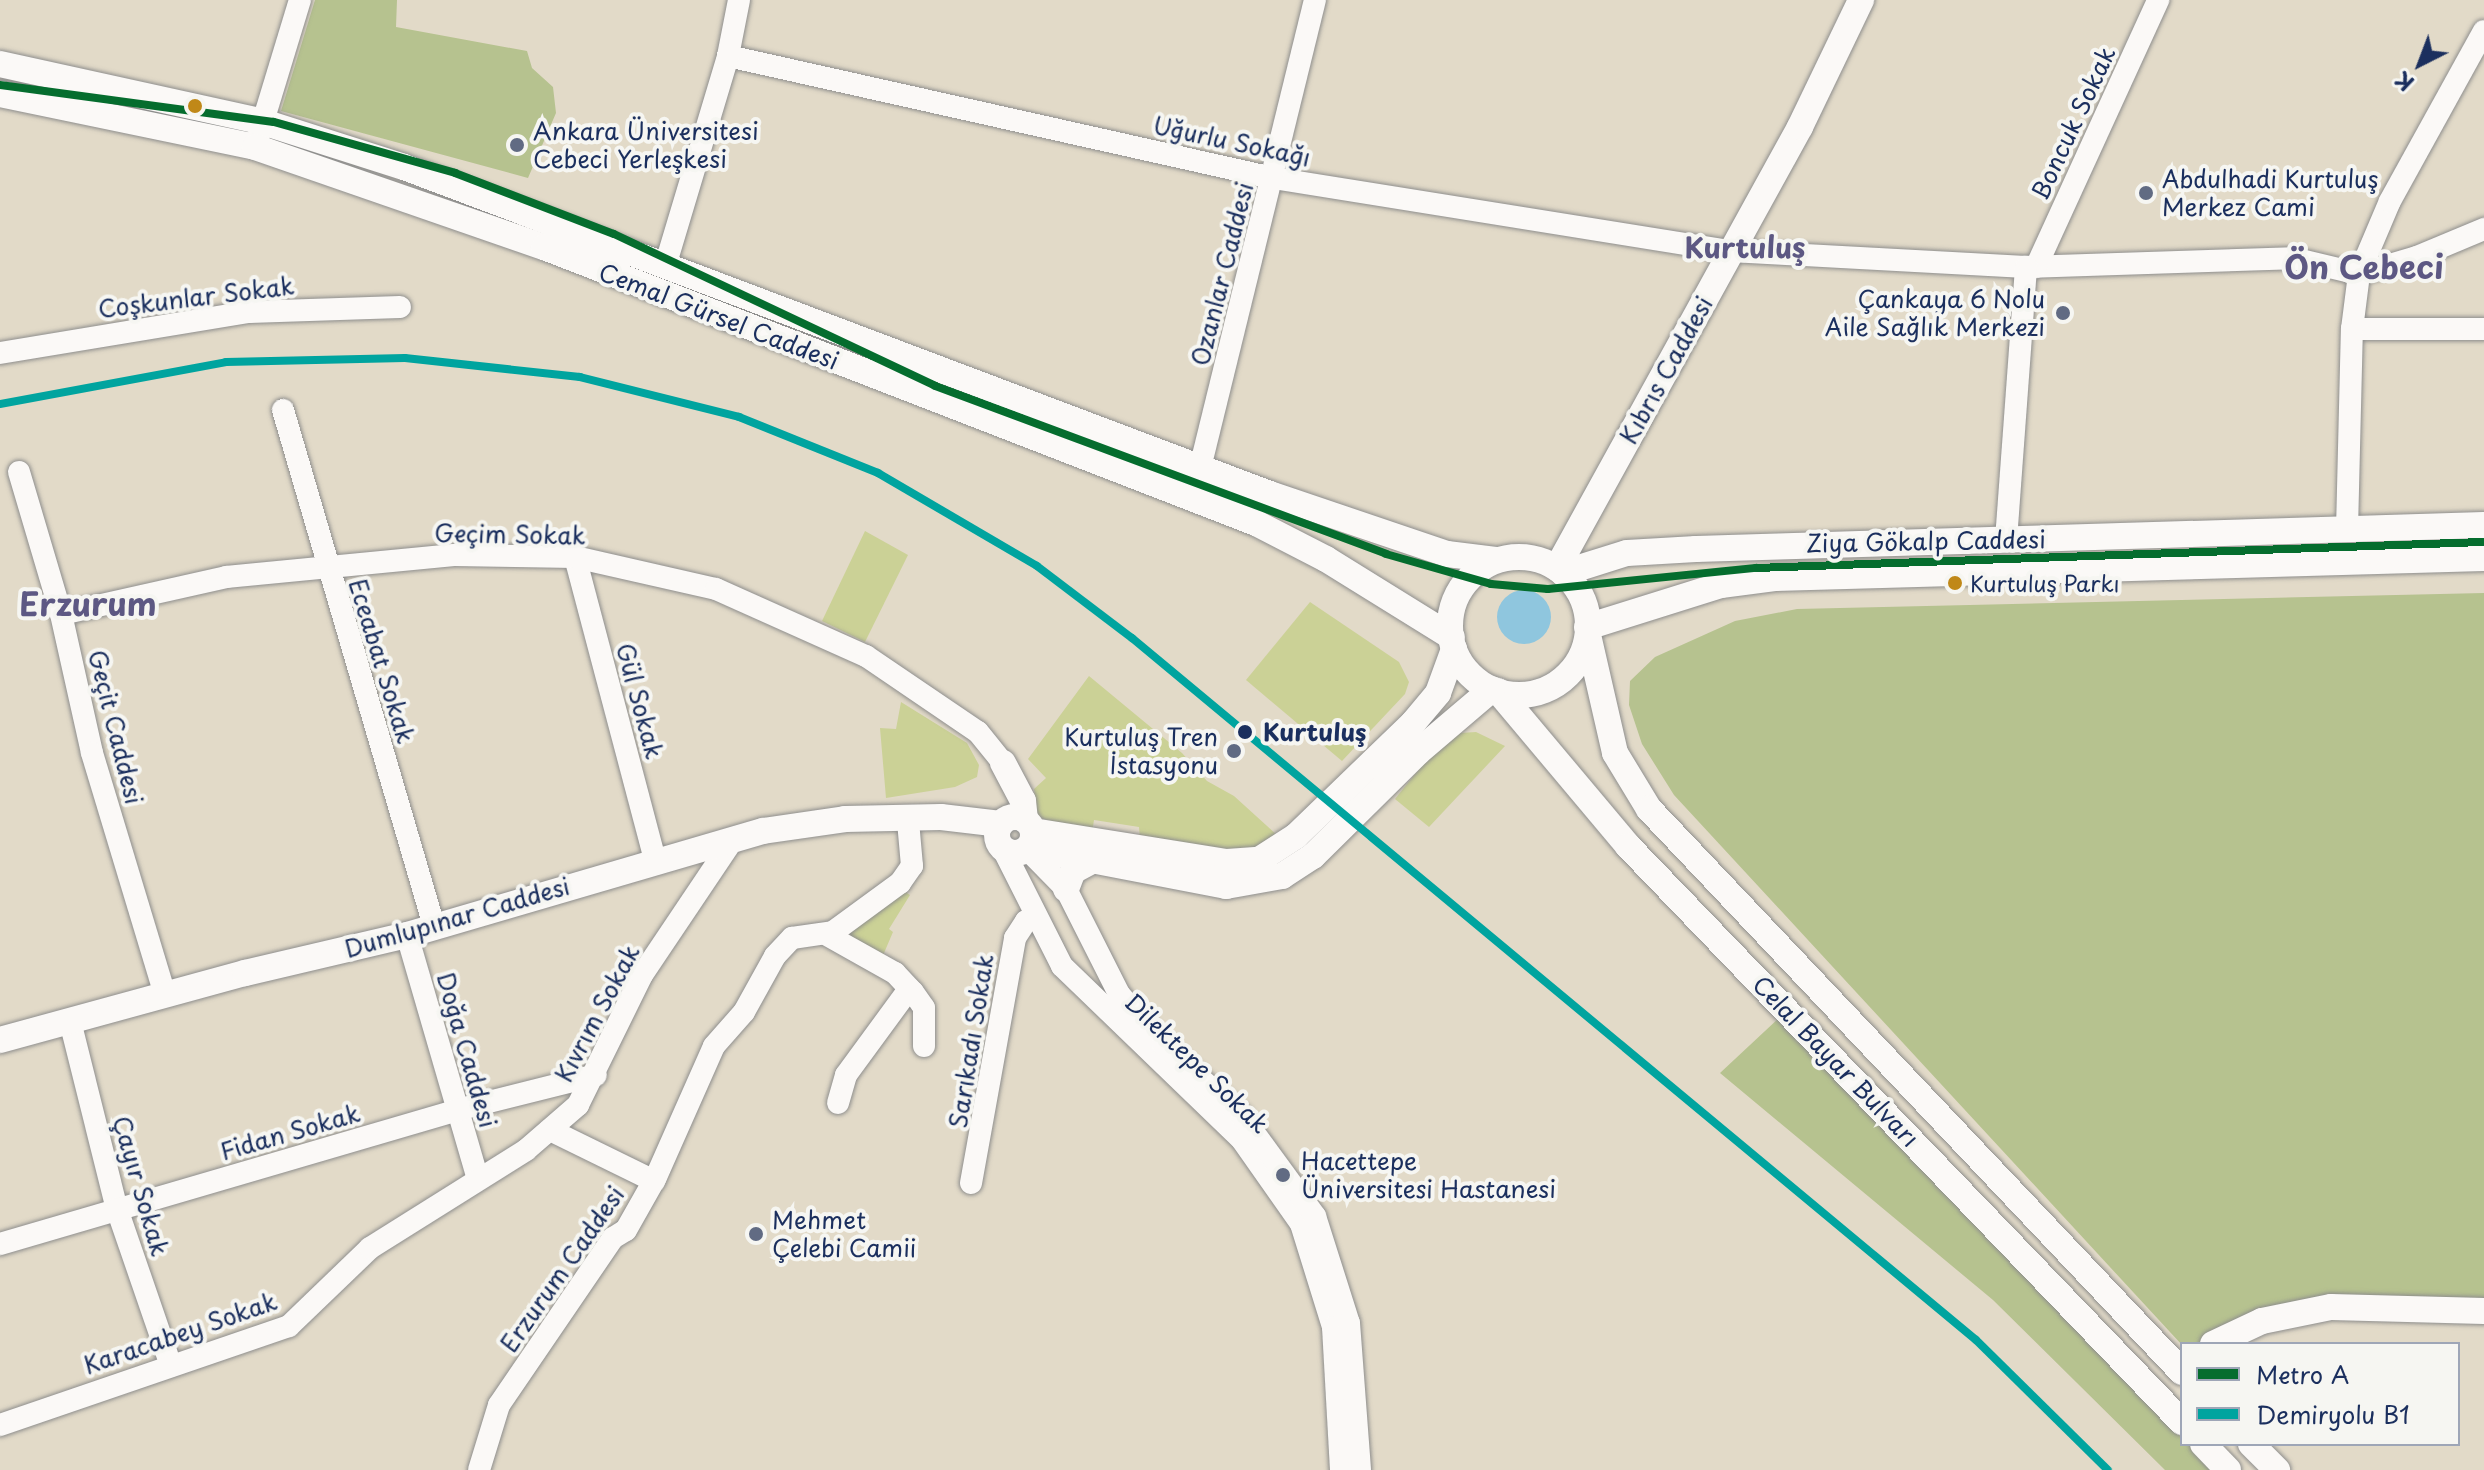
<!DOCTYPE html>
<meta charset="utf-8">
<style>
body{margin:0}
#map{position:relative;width:2484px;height:1470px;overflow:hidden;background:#e2dac8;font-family:"Playpen Sans",sans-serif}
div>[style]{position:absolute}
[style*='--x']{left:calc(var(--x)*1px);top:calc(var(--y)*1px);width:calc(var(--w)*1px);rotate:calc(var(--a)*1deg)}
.green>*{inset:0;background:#cbd196}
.forest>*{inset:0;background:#b6c28f}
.water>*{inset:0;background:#8fc6de}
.round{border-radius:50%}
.roads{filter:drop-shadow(0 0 2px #8e8e8d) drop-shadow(0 0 2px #8e8e8d)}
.minor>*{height:22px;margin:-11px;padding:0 11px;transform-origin:11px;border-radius:11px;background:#fbf9f7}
.major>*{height:26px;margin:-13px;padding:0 13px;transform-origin:13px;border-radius:13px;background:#fbf9f7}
.major>.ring{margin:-13px;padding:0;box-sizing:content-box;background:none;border:26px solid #fbf9f7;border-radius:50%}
.rail-1>*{height:8px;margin:-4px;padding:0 4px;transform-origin:4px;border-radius:4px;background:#00a49f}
.metro-1>*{height:8px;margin:-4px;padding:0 4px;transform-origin:4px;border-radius:4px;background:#056d2e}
.dots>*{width:22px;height:22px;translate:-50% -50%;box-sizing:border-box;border:4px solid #f6f6f2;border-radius:50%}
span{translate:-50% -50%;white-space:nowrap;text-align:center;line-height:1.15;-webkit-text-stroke:8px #f6f6f2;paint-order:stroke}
.bus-label{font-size:22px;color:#1b2f5e}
.left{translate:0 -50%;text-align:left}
.street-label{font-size:24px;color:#1b2f5e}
.poi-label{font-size:24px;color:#1b2f5e}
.right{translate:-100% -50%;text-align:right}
.stop-label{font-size:24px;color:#1b2f5e;font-weight:700}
.quarter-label{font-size:28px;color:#5d5883;font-weight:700}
.district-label{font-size:32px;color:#5d5883;font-weight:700}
.legend{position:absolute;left:2180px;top:1342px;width:280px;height:104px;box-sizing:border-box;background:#f6f6f2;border:2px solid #9ea6b7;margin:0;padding:10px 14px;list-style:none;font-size:24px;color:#1b2f5e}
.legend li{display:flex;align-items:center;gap:16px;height:40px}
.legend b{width:40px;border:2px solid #9ea6b7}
.north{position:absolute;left:2380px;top:24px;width:80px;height:80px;-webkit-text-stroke:6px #f6f6f2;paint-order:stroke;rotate:222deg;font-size:22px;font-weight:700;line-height:32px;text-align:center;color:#1b2f5e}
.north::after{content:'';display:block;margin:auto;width:28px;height:36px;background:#1b2f5e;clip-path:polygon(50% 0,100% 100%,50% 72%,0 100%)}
</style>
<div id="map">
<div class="green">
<div style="clip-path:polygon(865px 531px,908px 555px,865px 642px,822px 621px)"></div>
<div style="clip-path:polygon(1310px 602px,1399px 662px,1409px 682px,1405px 694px,1342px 761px,1246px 680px)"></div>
<div style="clip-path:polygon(1089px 676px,1182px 753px,1207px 781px,1234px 796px,1278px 836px,1239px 856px,1140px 839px,1139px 827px,1094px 820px,1092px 833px,1037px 817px,1034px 789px,1046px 778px,1028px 759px)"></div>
<div style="clip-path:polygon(901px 702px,967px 743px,979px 765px,977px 777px,955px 787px,886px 798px,880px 728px,896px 729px)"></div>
<div style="clip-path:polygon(1476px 732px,1505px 746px,1429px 827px,1395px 799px,1428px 758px,1460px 733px)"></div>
<div style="clip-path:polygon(901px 889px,910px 895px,889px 929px,893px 932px,881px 960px,841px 937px)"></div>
</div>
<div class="forest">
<div style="clip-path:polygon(315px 0,397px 0,396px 27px,527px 51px,532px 68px,553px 87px,556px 113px,528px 178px,281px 111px)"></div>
<div style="clip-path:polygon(2484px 593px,2484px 1311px,2331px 1307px,2213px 1344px,2182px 1345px,1674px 795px,1642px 744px,1629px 705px,1630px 681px,1655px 657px,1735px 621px,1797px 609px)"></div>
<div style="clip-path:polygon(1780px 1017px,2182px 1437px,2182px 1444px,2189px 1444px,2214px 1470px,2165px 1470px,1993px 1300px,1720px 1073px)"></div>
</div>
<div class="water">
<div class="round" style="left:1497px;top:590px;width:54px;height:54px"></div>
</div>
<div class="roads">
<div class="minor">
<div style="--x:728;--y:56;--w:558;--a:12.62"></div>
<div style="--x:1273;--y:178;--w:464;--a:9.1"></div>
<div style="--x:1731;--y:251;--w:295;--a:3.1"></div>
<div style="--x:2026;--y:267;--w:266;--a:-1.9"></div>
<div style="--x:2292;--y:258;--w:69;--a:13.4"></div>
<div style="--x:258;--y:138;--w:144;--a:-73.1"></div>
<div style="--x:666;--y:263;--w:216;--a:-73.3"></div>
<div style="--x:728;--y:56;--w:57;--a:-78.9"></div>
<div style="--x:2036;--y:267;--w:294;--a:-65.4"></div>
<div style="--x:2359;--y:274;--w:60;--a:-16.3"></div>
<div style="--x:2417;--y:257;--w:73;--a:-22.7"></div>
<div style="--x:2352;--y:329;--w:132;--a:0"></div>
<div style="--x:0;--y:353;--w:252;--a:-9.4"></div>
<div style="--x:249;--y:312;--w:151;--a:-1.9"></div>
<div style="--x:283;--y:410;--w:538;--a:73.69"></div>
<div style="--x:1200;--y:468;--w:482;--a:-76.2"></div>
<div style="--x:19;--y:472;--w:148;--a:73.5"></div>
<div style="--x:61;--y:614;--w:142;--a:77.4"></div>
<div style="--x:92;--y:753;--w:253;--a:73.2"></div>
<div style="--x:2347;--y:530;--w:201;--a:-88.6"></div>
<div style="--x:2352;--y:329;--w:55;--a:-82.7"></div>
<div style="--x:2359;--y:274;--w:79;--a:-67"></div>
<div style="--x:2390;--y:201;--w:194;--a:-61.1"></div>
<div style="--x:2006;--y:540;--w:274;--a:-85.8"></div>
<div style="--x:575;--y:557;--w:312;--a:75.2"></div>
<div style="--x:61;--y:614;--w:169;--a:-12.6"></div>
<div style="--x:226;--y:577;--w:229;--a:-5.5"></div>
<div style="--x:454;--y:555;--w:121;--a:0.9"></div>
<div style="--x:575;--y:557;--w:145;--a:12.8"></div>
<div style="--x:716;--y:589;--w:164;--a:24.1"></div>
<div style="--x:866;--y:656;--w:135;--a:34.2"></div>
<div style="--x:978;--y:732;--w:40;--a:51"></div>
<div style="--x:1003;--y:849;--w:131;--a:63.2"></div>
<div style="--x:1062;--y:966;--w:250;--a:44"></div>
<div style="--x:1242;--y:1140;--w:103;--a:54.9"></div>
<div style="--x:1301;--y:1224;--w:108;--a:72.7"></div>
<div style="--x:1333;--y:1327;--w:143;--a:86.8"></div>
<div style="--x:1028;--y:850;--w:54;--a:45.7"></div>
<div style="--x:1066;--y:889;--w:118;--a:63.2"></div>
<div style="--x:1119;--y:994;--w:67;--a:49.2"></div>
<div style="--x:1163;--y:1045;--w:106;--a:41.9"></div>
<div style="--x:1242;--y:1116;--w:124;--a:53.9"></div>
<div style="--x:1315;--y:1216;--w:112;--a:72.4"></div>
<div style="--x:1349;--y:1323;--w:147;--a:85.7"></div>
<div style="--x:407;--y:935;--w:254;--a:73.8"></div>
<div style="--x:827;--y:935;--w:78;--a:29.2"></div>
<div style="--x:895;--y:973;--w:26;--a:47"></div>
<div style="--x:913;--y:992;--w:19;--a:55"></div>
<div style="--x:924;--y:1008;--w:38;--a:90"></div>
<div style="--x:70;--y:1021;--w:194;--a:76"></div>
<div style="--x:117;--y:1209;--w:163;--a:71"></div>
<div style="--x:838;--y:1103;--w:29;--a:-74"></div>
<div style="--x:846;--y:1075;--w:107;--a:-53.8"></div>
<div style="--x:550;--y:1130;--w:116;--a:26.1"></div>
<div style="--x:971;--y:1183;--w:249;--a:-79.8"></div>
<div style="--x:1015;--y:938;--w:20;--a:-57"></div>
<div style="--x:1026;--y:921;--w:11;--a:-10"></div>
<div style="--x:0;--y:1244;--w:476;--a:-16.3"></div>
<div style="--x:457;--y:1110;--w:143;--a:-14.1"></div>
<div style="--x:0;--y:1425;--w:305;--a:-18.9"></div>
<div style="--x:289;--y:1326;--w:112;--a:-43.9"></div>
<div style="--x:370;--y:1248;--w:184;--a:-32.1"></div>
<div style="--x:526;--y:1150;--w:69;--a:-40.9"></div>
<div style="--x:578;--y:1105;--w:145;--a:-63.8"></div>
<div style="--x:642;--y:975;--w:161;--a:-56.1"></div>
<div style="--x:479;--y:1470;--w:68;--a:-72.9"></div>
<div style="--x:499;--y:1405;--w:202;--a:-55.7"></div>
<div style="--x:613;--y:1238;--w:15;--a:-32"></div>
<div style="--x:626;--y:1230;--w:61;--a:-60.5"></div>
<div style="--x:656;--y:1177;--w:143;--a:-66.1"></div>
<div style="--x:714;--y:1046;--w:45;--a:-48.6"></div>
<div style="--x:744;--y:1012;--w:64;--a:-61"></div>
<div style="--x:775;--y:956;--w:25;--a:-47"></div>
<div style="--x:792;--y:938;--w:41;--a:-8.3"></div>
<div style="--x:833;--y:932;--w:83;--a:-36.2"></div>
<div style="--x:900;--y:883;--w:21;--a:-55"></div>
<div style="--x:912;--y:866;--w:45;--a:-95.1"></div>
</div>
<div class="major">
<div style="--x:0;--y:64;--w:269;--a:12.4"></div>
<div style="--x:263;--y:122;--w:148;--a:17.7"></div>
<div style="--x:404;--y:167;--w:926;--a:20.69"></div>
<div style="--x:1270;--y:494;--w:187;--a:18.7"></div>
<div style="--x:1447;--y:554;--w:49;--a:7"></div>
<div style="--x:0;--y:94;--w:260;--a:11.7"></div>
<div style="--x:255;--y:147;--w:306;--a:19.1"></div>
<div style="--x:544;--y:247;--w:764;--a:21.19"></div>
<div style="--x:1256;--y:523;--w:79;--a:27.2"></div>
<div style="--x:1326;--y:559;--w:148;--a:31.8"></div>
<div class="ring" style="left:1450px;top:557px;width:112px;height:112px"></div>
<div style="--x:1557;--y:568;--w:504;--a:-61.14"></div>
<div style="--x:1800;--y:127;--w:141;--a:-64.3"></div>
<div style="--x:1563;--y:573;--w:67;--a:-17.4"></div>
<div style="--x:1627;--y:553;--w:69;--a:-3.3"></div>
<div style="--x:1696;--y:549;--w:788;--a:-1.74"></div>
<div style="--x:1587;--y:627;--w:140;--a:-17.4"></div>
<div style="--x:1721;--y:585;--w:54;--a:-7.4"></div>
<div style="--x:1775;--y:578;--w:709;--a:-1.62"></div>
<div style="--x:1588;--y:635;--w:121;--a:77.1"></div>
<div style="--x:1615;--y:753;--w:66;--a:58.7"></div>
<div style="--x:1649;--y:809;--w:775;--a:46.57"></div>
<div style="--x:1498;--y:691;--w:202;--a:50"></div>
<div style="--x:1628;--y:846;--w:799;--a:46.12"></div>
<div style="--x:1003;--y:763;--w:43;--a:62.2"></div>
<div style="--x:1023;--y:801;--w:19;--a:84"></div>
<div class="ring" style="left:997px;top:817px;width:10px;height:10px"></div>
<div style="--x:1033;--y:831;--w:196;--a:9.1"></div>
<div style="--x:1227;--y:862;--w:32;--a:-4"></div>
<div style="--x:1259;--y:860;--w:44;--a:-33"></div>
<div style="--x:1296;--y:836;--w:163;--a:-44"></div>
<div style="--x:1413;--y:723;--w:39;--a:-50"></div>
<div style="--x:1438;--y:693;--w:47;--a:-70"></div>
<div style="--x:1029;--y:848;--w:201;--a:10.9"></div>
<div style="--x:1226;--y:886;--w:57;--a:-10.1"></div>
<div style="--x:1282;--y:876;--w:37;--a:-33"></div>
<div style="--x:1313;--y:856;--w:148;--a:-44.7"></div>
<div style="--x:1418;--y:752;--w:97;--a:-40.4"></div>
<div style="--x:1066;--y:889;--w:19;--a:-69"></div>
<div style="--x:1073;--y:871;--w:21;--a:-28"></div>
<div style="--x:0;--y:1040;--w:254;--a:-15.3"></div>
<div style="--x:245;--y:973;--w:166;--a:-13.2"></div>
<div style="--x:407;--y:935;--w:371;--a:-16.3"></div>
<div style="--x:763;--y:831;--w:83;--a:-8.3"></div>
<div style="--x:845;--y:819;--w:96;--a:-1.2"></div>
<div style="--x:941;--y:817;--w:60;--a:6.7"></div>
<div style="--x:2213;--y:1344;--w:54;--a:-25.1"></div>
<div style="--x:2262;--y:1321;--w:70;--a:-11.5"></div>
<div style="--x:2331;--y:1307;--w:153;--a:1.5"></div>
<div style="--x:2203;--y:1444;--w:36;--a:46"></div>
<div style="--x:2251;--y:1444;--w:37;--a:45"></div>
</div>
</div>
<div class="rail-1">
<div style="--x:0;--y:404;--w:230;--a:-10.5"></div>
<div style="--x:226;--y:362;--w:179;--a:-1.3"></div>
<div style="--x:405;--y:358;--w:176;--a:6.2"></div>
<div style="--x:580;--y:377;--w:164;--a:14.1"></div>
<div style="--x:739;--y:417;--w:150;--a:21.9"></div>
<div style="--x:878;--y:473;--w:184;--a:30.3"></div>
<div style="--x:1037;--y:566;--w:119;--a:37.2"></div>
<div style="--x:1132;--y:638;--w:1098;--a:39.75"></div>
<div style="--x:1976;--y:1340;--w:185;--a:44.6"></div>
</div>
<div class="metro-1">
<div style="--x:0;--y:85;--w:276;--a:7.7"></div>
<div style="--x:274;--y:122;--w:188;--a:15.7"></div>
<div style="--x:455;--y:173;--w:170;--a:21"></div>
<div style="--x:614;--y:234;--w:355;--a:25.3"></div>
<div style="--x:935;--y:386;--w:481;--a:20.4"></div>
<div style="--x:1386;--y:554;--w:109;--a:15.9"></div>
<div style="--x:1491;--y:584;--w:57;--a:5"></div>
<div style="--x:1548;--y:589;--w:209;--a:-5.8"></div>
<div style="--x:1756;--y:568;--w:728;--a:-2.05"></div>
</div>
<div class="dots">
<div style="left:195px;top:106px;background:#c08818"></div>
<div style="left:517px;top:145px;background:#616b83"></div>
<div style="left:2146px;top:193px;background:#616b83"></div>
<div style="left:2063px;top:313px;background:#616b83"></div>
<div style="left:1955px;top:583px;background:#c08818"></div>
<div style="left:1245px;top:732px;background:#1b2f5e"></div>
<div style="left:1234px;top:751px;background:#616b83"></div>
<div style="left:1283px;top:1175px;background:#616b83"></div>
<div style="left:756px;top:1234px;background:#616b83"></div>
</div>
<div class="bus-label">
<span class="left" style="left:1970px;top:583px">Kurtuluş Parkı</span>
</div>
<div class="street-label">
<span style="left:2073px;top:123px;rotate:-65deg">Boncuk Sokak</span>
<span style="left:1232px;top:141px;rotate:12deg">Uğurlu Sokağı</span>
<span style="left:1222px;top:274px;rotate:-76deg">Ozanlar Caddesi</span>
<span style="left:196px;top:297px;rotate:-7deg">Coşkunlar Sokak</span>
<span style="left:719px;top:316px;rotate:21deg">Cemal Gürsel Caddesi</span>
<span style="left:1666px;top:370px;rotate:-61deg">Kıbrıs Caddesi</span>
<span style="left:510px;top:534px;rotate:1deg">Geçim Sokak</span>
<span style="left:1926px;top:541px;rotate:-1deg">Ziya Gökalp Caddesi</span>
<span style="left:382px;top:661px;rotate:73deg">Eceabat Sokak</span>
<span style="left:640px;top:701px;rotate:75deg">Gül Sokak</span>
<span style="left:116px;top:727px;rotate:76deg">Geçit Caddesi</span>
<span style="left:457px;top:917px;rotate:-16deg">Dumlupınar Caddesi</span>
<span style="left:597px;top:1013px;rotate:-62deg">Kıvrım Sokak</span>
<span style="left:971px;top:1041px;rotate:-81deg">Sarıkadı Sokak</span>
<span style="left:467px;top:1050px;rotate:74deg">Doğa Caddesi</span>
<span style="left:1836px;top:1061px;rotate:46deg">Celal Bayar Bulvarı</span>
<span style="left:1197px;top:1063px;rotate:44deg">Dilektepe Sokak</span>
<span style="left:290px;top:1132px;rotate:-16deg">Fidan Sokak</span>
<span style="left:141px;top:1186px;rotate:74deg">Çayır Sokak</span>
<span style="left:562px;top:1269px;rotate:-55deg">Erzurum Caddesi</span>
<span style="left:180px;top:1333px;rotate:-19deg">Karacabey Sokak</span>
</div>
<div class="poi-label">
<span class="left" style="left:533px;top:145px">Ankara Üniversitesi<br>Cebeci Yerleşkesi</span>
<span class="left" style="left:2162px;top:193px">Abdulhadi Kurtuluş<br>Merkez Cami</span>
<span class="right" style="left:2045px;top:313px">Çankaya 6 Nolu<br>Aile Sağlık Merkezi</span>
<span class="right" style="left:1218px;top:751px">Kurtuluş Tren<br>İstasyonu</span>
<span class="left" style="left:1301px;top:1175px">Hacettepe<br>Üniversitesi Hastanesi</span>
<span class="left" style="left:772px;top:1234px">Mehmet<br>Çelebi Camii</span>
</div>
<div class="stop-label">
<span class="left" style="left:1263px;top:732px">Kurtuluş</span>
</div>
<div class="quarter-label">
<span style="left:1745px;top:247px">Kurtuluş</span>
</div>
<div class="district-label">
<span style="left:2364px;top:266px">Ön Cebeci</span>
<span style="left:88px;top:603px">Erzurum</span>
</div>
<ul class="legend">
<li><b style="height:10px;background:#056d2e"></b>Metro A</li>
<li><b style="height:10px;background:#00a49f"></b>Demiryolu B1</li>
</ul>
<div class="north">K</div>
</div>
